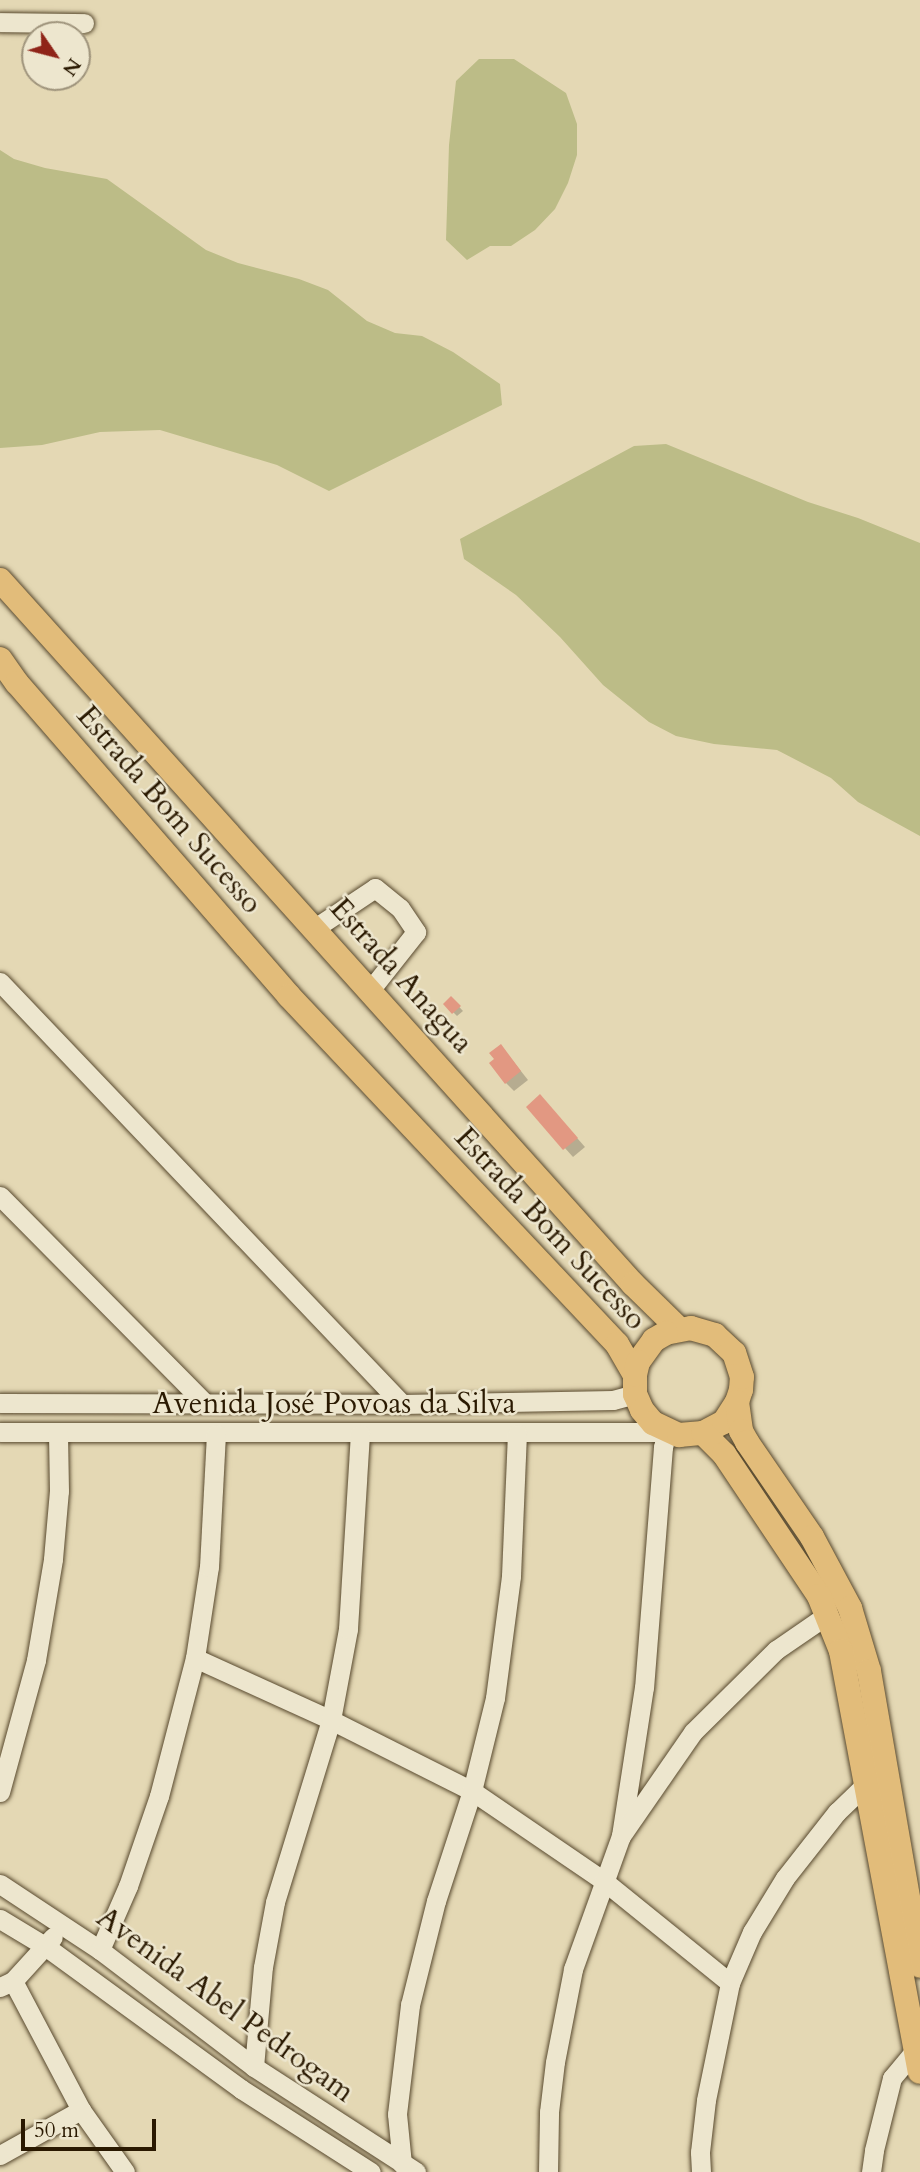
<!DOCTYPE html>
<meta charset="utf-8">
<style>
body{margin:0}
#map{position:relative;width:920px;height:2172px;overflow:hidden;background:#e4d8b4;font-family:Cardo,serif}
div>[style]{position:absolute}
[style*='--x']{left:calc(var(--x)*1px);top:calc(var(--y)*1px);width:calc(var(--w)*1px);rotate:calc(var(--a)*1deg)}
.green>*{inset:0;background:#bcbc87}
.shadow>*{inset:0;background:#0003}
.building>*{inset:0;background:#e29882}
.roads{filter:drop-shadow(0 0 2px #58492e) drop-shadow(0 0 2px #58492e)}
.minor>*{height:19px;margin:-9.5px;padding:0 9.5px;transform-origin:9.5px;border-radius:9.5px;background:#ede6ce}
.major>*{height:24px;margin:-12px;padding:0 12px;transform-origin:12px;border-radius:12px;background:#e2bc7a}
span{translate:-50% -50%;white-space:nowrap;text-align:center;line-height:1.15;-webkit-text-stroke:5px #ede6ce;paint-order:stroke}
.street-label{font-size:30px;color:#2a1901}
.north{position:absolute;left:21px;top:21px;width:70px;height:70px;box-sizing:border-box;background:#ede6ce;border:2px solid #9f947c;border-radius:50%;rotate:125deg;font-size:19px;font-weight:700;line-height:28px;text-align:center;color:#2a1901}
.north::after{content:'';display:block;margin:auto;width:24px;height:32px;background:#8f2418;clip-path:polygon(50% 0,100% 100%,50% 72%,0 100%)}
.scale{position:absolute;left:21px;top:2119px;width:135px;height:32px;box-sizing:border-box;border:4px solid #2a1901;border-top:0;padding-left:9px;font-size:21px;line-height:24px;white-space:nowrap;color:#2a1901;-webkit-text-stroke:5px #ede6ce;paint-order:stroke}
</style>
<div id="map">
<div class="green">
<div style="clip-path:polygon(479px 59px,514px 59px,566px 93px,577px 124px,577px 155px,568px 183px,555px 209px,535px 230px,511px 246px,490px 246px,467px 260px,446px 240px,449px 145px,456px 81px)"></div>
<div style="clip-path:polygon(0 150px,14px 159px,45px 168px,107px 179px,206px 250px,238px 263px,299px 279px,328px 290px,367px 321px,395px 333px,422px 336px,453px 352px,500px 384px,502px 405px,329px 491px,277px 465px,160px 430px,100px 432px,42px 445px,0 448px)"></div>
<div style="clip-path:polygon(666px 444px,808px 502px,858px 518px,920px 543px,920px 836px,858px 802px,831px 778px,777px 750px,714px 744px,676px 736px,649px 722px,603px 685px,560px 637px,516px 595px,464px 559px,460px 539px,634px 446px)"></div>
</div>
<div class="shadow">
<div style="clip-path:polygon(451px 998px,463px 1011px,457px 1016px,445px 1004px)"></div>
<div style="clip-path:polygon(509px 1056px,528px 1080px,514px 1091px,506px 1083px)"></div>
<div style="clip-path:polygon(548px 1105px,585px 1147px,573px 1157px,528px 1107px)"></div>
</div>
<div class="building">
<div style="clip-path:polygon(451px 996px,461px 1006px,452px 1014px,443px 1004px)"></div>
<div style="clip-path:polygon(501px 1044px,521px 1071px,505px 1084px,489px 1063px,494px 1059px,489px 1053px)"></div>
<div style="clip-path:polygon(540px 1094px,578px 1138px,563px 1150px,526px 1107px)"></div>
</div>
<div class="roads">
<div class="minor">
<div style="--x:0;--y:22;--w:84;--a:0.7"></div>
<div style="--x:315;--y:928;--w:72;--a:-33.7"></div>
<div style="--x:375;--y:888;--w:32;--a:39"></div>
<div style="--x:400;--y:908;--w:29;--a:56"></div>
<div style="--x:416;--y:932;--w:73;--a:128.3"></div>
<div style="--x:0;--y:982;--w:583;--a:46.39"></div>
<div style="--x:0;--y:1196;--w:291;--a:45.3"></div>
<div style="--x:0;--y:1403;--w:402;--a:0.1"></div>
<div style="--x:402;--y:1404;--w:211;--a:-1.1"></div>
<div style="--x:613;--y:1400;--w:23;--a:-15"></div>
<div style="--x:0;--y:1432;--w:667;--a:0"></div>
<div style="--x:667;--y:1432;--w:16;--a:105"></div>
<div style="--x:663;--y:1447;--w:241;--a:94.5"></div>
<div style="--x:644;--y:1687;--w:151;--a:98.8"></div>
<div style="--x:195;--y:1658;--w:149;--a:24.5"></div>
<div style="--x:331;--y:1720;--w:158;--a:26.7"></div>
<div style="--x:472;--y:1791;--w:160;--a:34.3"></div>
<div style="--x:604;--y:1881;--w:162;--a:39"></div>
<div style="--x:0;--y:1792;--w:137;--a:-74.7"></div>
<div style="--x:36;--y:1660;--w:102;--a:-80.4"></div>
<div style="--x:53;--y:1559;--w:68;--a:-85"></div>
<div style="--x:59;--y:1491;--w:59;--a:-91"></div>
<div style="--x:0;--y:1884;--w:120;--a:33.4"></div>
<div style="--x:100;--y:1950;--w:193;--a:37.2"></div>
<div style="--x:254;--y:2067;--w:193;--a:32.9"></div>
<div style="--x:0;--y:1919;--w:52;--a:31"></div>
<div style="--x:45;--y:1946;--w:243;--a:36.1"></div>
<div style="--x:241;--y:2089;--w:154;--a:32.6"></div>
<div style="--x:100;--y:1950;--w:70;--a:-66.4"></div>
<div style="--x:128;--y:1886;--w:95;--a:-71"></div>
<div style="--x:159;--y:1796;--w:143;--a:-75.4"></div>
<div style="--x:195;--y:1658;--w:92;--a:-81.3"></div>
<div style="--x:209;--y:1567;--w:133;--a:-87"></div>
<div style="--x:13;--y:1981;--w:146;--a:62.2"></div>
<div style="--x:81;--y:2110;--w:76;--a:54.6"></div>
<div style="--x:0;--y:1987;--w:14;--a:-25"></div>
<div style="--x:13;--y:1981;--w:59;--a:-47.7"></div>
<div style="--x:254;--y:2067;--w:100;--a:-84.9"></div>
<div style="--x:263;--y:1967;--w:66;--a:-79.5"></div>
<div style="--x:275;--y:1902;--w:190;--a:-72.9"></div>
<div style="--x:331;--y:1720;--w:93;--a:-79.4"></div>
<div style="--x:348;--y:1629;--w:195;--a:-86.5"></div>
<div style="--x:0;--y:2155;--w:93;--a:-29.1"></div>
<div style="--x:402;--y:2164;--w:50;--a:-95.7"></div>
<div style="--x:397;--y:2114;--w:110;--a:-83.2"></div>
<div style="--x:410;--y:2005;--w:107;--a:-76"></div>
<div style="--x:436;--y:1901;--w:116;--a:-71.9"></div>
<div style="--x:472;--y:1791;--w:96;--a:-76.1"></div>
<div style="--x:495;--y:1698;--w:123;--a:-82.5"></div>
<div style="--x:511;--y:1576;--w:142;--a:-87.6"></div>
<div style="--x:548;--y:2172;--w:60;--a:-89"></div>
<div style="--x:549;--y:2112;--w:50;--a:-83.2"></div>
<div style="--x:555;--y:2062;--w:95;--a:-79"></div>
<div style="--x:573;--y:1969;--w:141;--a:-70.2"></div>
<div style="--x:621;--y:1836;--w:126;--a:-55.3"></div>
<div style="--x:693;--y:1732;--w:117;--a:-44.7"></div>
<div style="--x:776;--y:1650;--w:62;--a:-34.5"></div>
<div style="--x:701;--y:2172;--w:20;--a:-93"></div>
<div style="--x:700;--y:2152;--w:52;--a:-83.4"></div>
<div style="--x:706;--y:2100;--w:119;--a:-78.4"></div>
<div style="--x:730;--y:1983;--w:56;--a:-66.7"></div>
<div style="--x:752;--y:1932;--w:63;--a:-58.6"></div>
<div style="--x:785;--y:1878;--w:84;--a:-51.8"></div>
<div style="--x:837;--y:1812;--w:42;--a:-44"></div>
<div style="--x:871;--y:2172;--w:22;--a:-82"></div>
<div style="--x:874;--y:2150;--w:74;--a:-76"></div>
<div style="--x:892;--y:2078;--w:34;--a:-50"></div>
<div style="--x:914;--y:2052;--w:6;--a:-18"></div>
</div>
<div class="major">
<div style="--x:0;--y:580;--w:947;--a:48.04"></div>
<div style="--x:633;--y:1284;--w:64;--a:44.4"></div>
<div style="--x:0;--y:659;--w:29;--a:55"></div>
<div style="--x:17;--y:683;--w:415;--a:49"></div>
<div style="--x:289;--y:996;--w:478;--a:46.7"></div>
<div style="--x:617;--y:1344;--w:36;--a:60"></div>
<div style="--x:635;--y:1375;--w:19;--a:90"></div>
<div style="--x:635;--y:1394;--w:17;--a:66"></div>
<div style="--x:642;--y:1410;--w:17;--a:50"></div>
<div style="--x:653;--y:1423;--w:29;--a:25"></div>
<div style="--x:679;--y:1435;--w:24;--a:-5"></div>
<div style="--x:703;--y:1433;--w:24;--a:-28"></div>
<div style="--x:724;--y:1422;--w:24;--a:-57"></div>
<div style="--x:737;--y:1402;--w:13;--a:-72"></div>
<div style="--x:741;--y:1390;--w:13;--a:-86"></div>
<div style="--x:742;--y:1377;--w:25;--a:-108"></div>
<div style="--x:734;--y:1353;--w:26;--a:-137"></div>
<div style="--x:715;--y:1335;--w:25;--a:-164"></div>
<div style="--x:691;--y:1328;--w:25;--a:169"></div>
<div style="--x:666;--y:1333;--w:14;--a:150"></div>
<div style="--x:654;--y:1340;--w:27;--a:126"></div>
<div style="--x:638;--y:1362;--w:13;--a:103"></div>
<div style="--x:737;--y:1402;--w:29;--a:82"></div>
<div style="--x:741;--y:1431;--w:13;--a:61"></div>
<div style="--x:747;--y:1442;--w:115;--a:55.6"></div>
<div style="--x:812;--y:1537;--w:81;--a:61.8"></div>
<div style="--x:850;--y:1608;--w:66;--a:73.2"></div>
<div style="--x:869;--y:1671;--w:299;--a:80.2"></div>
<div style="--x:703;--y:1433;--w:30;--a:45"></div>
<div style="--x:724;--y:1454;--w:171;--a:56.2"></div>
<div style="--x:819;--y:1596;--w:59;--a:68.2"></div>
<div style="--x:841;--y:1651;--w:428;--a:79.4"></div>
</div>
</div>
<div class="street-label">
<span style="left:169px;top:810px;rotate:49deg">Estrada Bom Sucesso</span>
<span style="left:401px;top:976px;rotate:48deg">Estrada Anagua</span>
<span style="left:550px;top:1229px;rotate:47deg">Estrada Bom Sucesso</span>
<span style="left:334px;top:1404px">Avenida José Povoas da Silva</span>
<span style="left:225px;top:2005px;rotate:36deg">Avenida Abel Pedrogam</span>
</div>
<div class="north">N</div>
<div class="scale">50 m</div>
</div>
